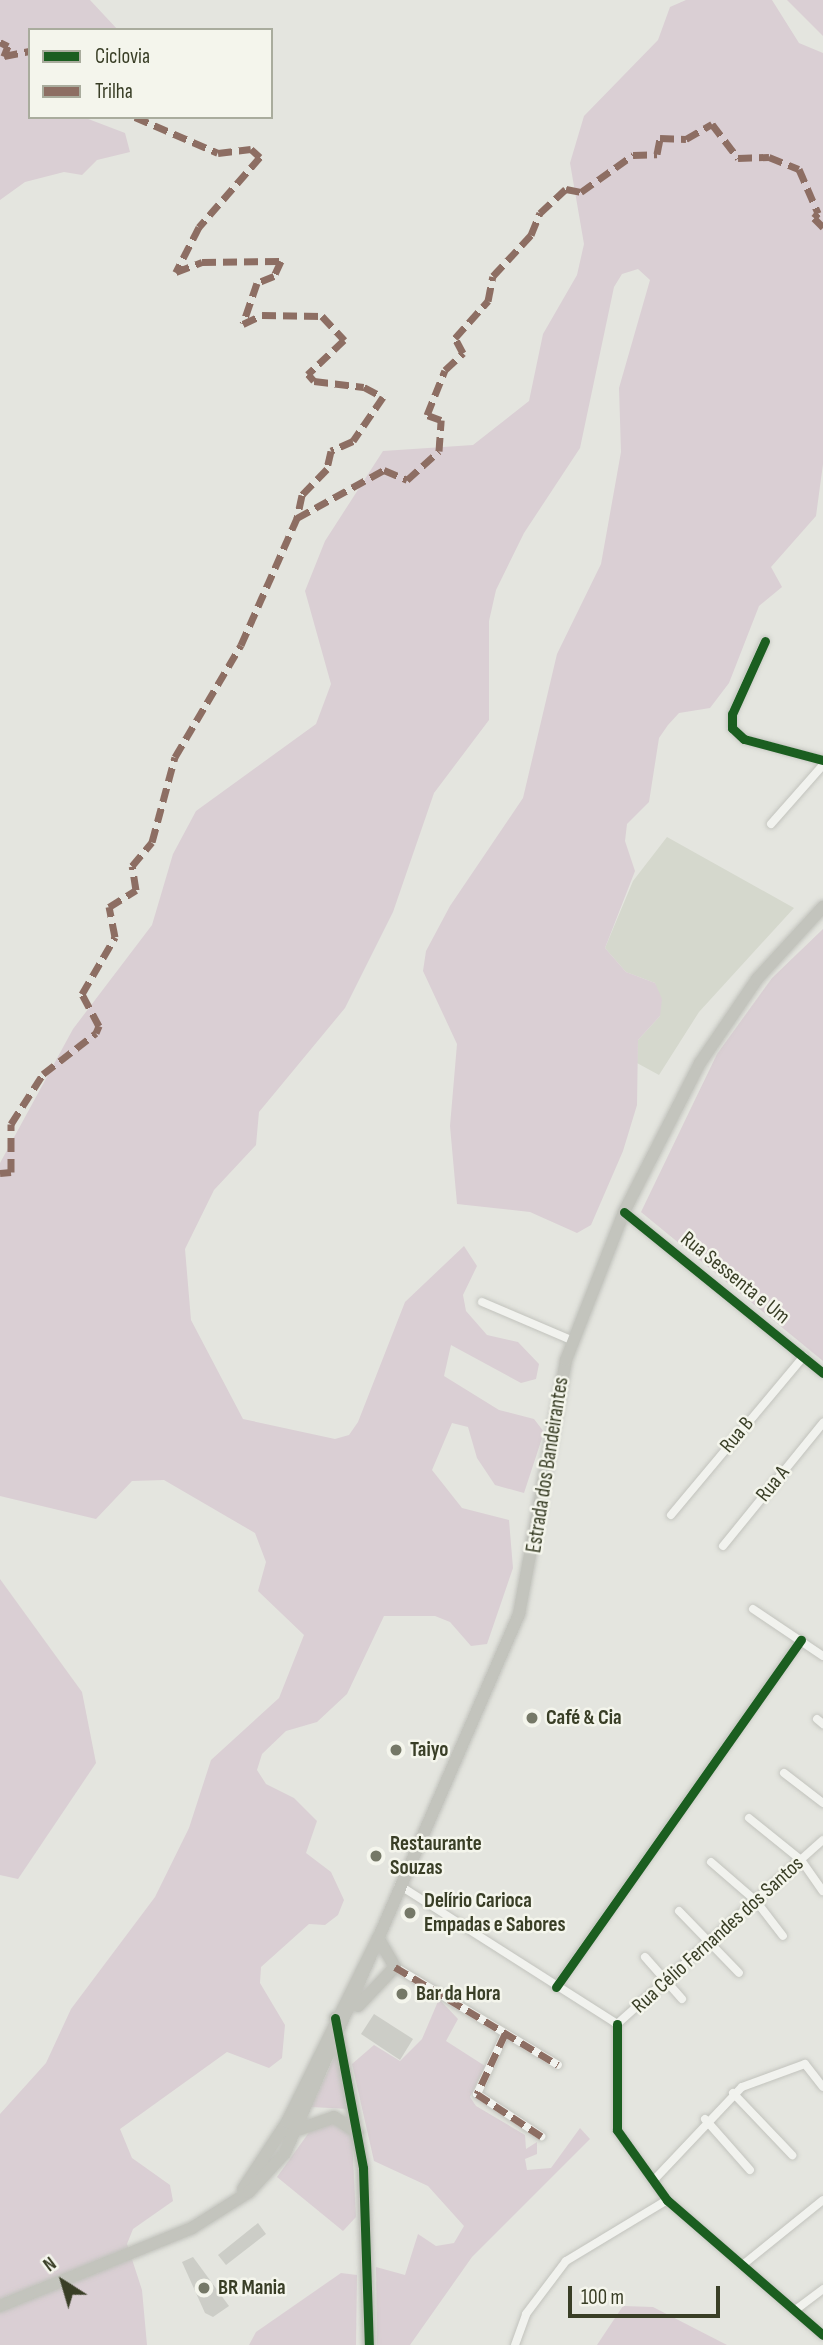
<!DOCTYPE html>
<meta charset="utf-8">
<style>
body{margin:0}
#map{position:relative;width:823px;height:2345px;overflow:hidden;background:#e4e5df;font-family:"Sofia Sans Condensed",sans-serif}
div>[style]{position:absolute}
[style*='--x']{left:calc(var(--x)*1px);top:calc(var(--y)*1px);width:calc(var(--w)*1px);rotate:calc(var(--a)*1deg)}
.built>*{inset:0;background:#d5d8cd}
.green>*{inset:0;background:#dacfd4}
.building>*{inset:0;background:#cccdc7}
.roads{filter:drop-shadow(0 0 2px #c2c3bd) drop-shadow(0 0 2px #c2c3bd)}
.street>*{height:8px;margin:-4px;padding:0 4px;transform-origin:4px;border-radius:4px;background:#f1f2ee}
.secondary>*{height:12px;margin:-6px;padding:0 6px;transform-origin:6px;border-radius:6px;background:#c3c4bd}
.quiet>*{height:7px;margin-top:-3.5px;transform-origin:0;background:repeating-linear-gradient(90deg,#8d6e63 0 14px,transparent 0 21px)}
.cycleway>*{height:9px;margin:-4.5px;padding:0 4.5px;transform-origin:4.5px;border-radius:4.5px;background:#1b5e20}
.dots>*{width:19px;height:19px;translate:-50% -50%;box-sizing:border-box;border:4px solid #f4f5ec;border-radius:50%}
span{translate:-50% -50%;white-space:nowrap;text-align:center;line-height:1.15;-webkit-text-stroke:5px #f4f5ec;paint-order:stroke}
.street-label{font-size:21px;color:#393e26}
.poi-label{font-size:21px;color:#393e26;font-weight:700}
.left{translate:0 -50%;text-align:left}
.legend{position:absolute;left:28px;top:28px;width:245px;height:91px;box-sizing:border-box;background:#f4f5ec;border:2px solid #a9ac9d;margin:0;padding:9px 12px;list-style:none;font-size:21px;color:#393e26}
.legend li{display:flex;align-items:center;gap:14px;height:35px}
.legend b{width:35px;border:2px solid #a9ac9d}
.north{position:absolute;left:28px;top:2247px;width:70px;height:70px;-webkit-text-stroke:5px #f4f5ec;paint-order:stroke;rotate:323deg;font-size:19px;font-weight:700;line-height:28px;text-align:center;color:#393e26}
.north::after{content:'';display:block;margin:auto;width:24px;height:32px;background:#393e26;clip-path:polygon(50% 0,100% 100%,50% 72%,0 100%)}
.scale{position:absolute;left:568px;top:2286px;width:152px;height:32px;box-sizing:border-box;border:4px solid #393e26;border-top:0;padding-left:9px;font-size:21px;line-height:24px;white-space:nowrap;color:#393e26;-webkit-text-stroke:5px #f4f5ec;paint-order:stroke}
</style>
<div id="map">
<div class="built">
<div style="clip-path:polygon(667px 837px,794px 908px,699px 1012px,659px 1075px,637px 1063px,638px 1040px,660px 1016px,655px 983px,626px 972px,605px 948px,633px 881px)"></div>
</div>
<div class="green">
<div style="clip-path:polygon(0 0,90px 0,118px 30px,30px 30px,30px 117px,83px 117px,125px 133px,130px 152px,97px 160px,82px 175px,64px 172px,25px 182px,0 200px)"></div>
<div style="clip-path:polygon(686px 0,772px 0,799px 43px,823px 53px,823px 464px,816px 516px,771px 567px,782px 587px,759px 606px,729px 683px,710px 708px,679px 713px,668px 725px,659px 738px,649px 802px,627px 824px,625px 841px,635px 871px,605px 948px,626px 972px,655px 983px,662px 999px,660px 1016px,638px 1040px,637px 1105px,623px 1151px,591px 1225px,577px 1233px,530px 1212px,457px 1204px,450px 1126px,457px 1044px,423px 971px,426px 951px,450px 906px,523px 798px,557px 654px,601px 564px,621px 452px,619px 388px,650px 280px,638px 269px,622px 274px,614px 287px,580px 448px,524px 533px,496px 590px,489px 621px,489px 720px,434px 793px,393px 912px,345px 1008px,259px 1112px,256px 1145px,214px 1190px,185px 1249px,191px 1320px,243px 1419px,335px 1439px,349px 1435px,358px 1422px,405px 1302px,464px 1246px,477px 1266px,463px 1295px,466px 1311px,487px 1335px,518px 1342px,539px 1364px,536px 1379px,521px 1383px,451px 1345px,444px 1376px,499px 1410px,534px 1419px,544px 1432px,524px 1493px,495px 1485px,477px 1458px,468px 1427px,452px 1423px,432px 1470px,462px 1508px,509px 1520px,513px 1568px,487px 1644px,471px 1646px,450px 1622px,435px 1616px,384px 1616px,347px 1694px,317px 1722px,286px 1731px,262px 1754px,257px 1770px,266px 1784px,294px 1798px,317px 1821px,306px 1853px,331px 1872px,344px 1900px,338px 1915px,325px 1925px,309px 1924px,261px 1967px,260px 1983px,285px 2025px,282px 2058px,269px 2068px,227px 2052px,120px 2129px,132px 2158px,170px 2185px,173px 2201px,133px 2229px,127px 2244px,142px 2290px,147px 2345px,0 2345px,0 2114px,46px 2063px,71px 2009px,155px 1897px,189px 1828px,211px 1760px,279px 1698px,304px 1635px,258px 1591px,266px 1562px,255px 1533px,164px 1480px,132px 1481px,96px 1519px,0 1496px,0 1163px,73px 1029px,152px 925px,173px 854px,196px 811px,316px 724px,331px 684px,305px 591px,325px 541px,383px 451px,473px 445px,529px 401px,543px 334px,577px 275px,584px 244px,570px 163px,584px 116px,658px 40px,670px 7px)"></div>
<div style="clip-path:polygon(787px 0,823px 0,823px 36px)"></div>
<div style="clip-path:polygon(823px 929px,823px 1361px,641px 1212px,717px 1054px,772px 978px)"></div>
<div style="clip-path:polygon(0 1579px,82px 1692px,96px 1763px,18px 1879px,0 1875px)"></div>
<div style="clip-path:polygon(439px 1999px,458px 2019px,446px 2041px,485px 2066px,470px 2097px,476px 2106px,525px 2135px,526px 2149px,537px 2142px,537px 2154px,525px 2159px,527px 2170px,551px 2168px,580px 2128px,590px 2139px,472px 2257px,410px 2345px,377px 2345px,376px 2267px,405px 2275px,418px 2234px,436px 2246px,454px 2243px,464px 2226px,428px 2186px,374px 2161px,352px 2064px,374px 2045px,400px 2061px,422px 2039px)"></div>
<div style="clip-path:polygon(335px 2056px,349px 2109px,311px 2107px)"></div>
<div style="clip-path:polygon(325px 2120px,343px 2126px,352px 2138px,356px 2217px,343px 2231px,277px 2177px,315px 2124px)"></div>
<div style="clip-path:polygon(341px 2273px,357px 2275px,356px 2345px,249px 2345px,256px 2332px)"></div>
<div style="clip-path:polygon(623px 2306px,653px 2307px,727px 2345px,597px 2345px)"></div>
</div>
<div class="building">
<div style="clip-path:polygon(374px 2014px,413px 2039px,400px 2060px,361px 2034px)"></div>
<div style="clip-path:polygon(258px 2223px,266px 2234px,226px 2265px,218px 2255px)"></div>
<div style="clip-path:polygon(193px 2257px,229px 2306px,213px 2317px,205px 2313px,182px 2262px)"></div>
</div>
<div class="roads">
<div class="street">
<div style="--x:765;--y:641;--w:80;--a:114.3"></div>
<div style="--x:732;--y:714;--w:14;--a:90"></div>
<div style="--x:732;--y:728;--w:16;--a:43"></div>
<div style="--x:744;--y:739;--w:82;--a:14.9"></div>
<div style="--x:771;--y:824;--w:79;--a:-48.6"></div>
<div style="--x:624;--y:1212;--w:256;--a:39"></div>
<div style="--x:482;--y:1302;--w:97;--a:23.1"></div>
<div style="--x:671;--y:1515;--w:207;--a:-50.1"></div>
<div style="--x:723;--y:1546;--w:159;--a:-50.9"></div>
<div style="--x:753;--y:1609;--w:84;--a:33.9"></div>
<div style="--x:817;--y:1719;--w:8;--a:40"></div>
<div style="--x:784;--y:1773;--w:49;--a:37.6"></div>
<div style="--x:749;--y:1818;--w:67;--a:38.9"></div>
<div style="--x:801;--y:1860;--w:38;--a:55"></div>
<div style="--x:711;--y:1862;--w:60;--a:40.9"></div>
<div style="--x:756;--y:1901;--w:44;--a:52.4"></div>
<div style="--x:399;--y:1885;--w:259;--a:32.5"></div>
<div style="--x:679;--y:1911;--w:86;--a:45.9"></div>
<div style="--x:645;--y:1957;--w:56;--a:48.6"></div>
<div style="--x:395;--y:1967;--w:190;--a:31"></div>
<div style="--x:556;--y:1987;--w:425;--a:-54.8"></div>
<div style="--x:617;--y:2024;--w:106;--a:90"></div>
<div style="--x:617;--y:2130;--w:86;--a:54.5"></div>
<div style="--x:667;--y:2200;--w:206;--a:40.9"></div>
<div style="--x:617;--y:2024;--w:276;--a:-41.8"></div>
<div style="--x:505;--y:2034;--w:66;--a:115"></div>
<div style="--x:477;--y:2094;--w:77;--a:33.3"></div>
<div style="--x:733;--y:2093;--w:86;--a:46.4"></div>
<div style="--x:705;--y:2119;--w:68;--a:48.6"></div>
<div style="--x:653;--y:2181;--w:129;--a:-46.6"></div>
<div style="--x:742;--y:2087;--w:67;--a:-20.1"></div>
<div style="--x:805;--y:2064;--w:29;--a:52"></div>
<div style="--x:745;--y:2263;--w:100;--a:-38.9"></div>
<div style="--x:798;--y:2308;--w:31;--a:-37"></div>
<div style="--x:515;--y:2345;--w:33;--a:-70"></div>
<div style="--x:526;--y:2314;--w:66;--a:-53"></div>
<div style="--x:566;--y:2261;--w:118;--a:-31.1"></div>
</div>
<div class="secondary">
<div style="--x:358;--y:2006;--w:54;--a:-46.5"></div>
<div style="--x:395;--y:1967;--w:34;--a:-120"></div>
<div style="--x:335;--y:2018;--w:153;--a:79.4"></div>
<div style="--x:363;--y:2168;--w:177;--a:88.1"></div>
<div style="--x:300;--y:2129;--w:36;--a:-19"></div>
<div style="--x:334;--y:2117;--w:29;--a:34"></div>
<div style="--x:243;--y:2189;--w:80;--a:-56.7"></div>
<div style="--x:287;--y:2122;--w:205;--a:-63.7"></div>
<div style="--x:0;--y:2306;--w:207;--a:-22.1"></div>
<div style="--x:192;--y:2228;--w:67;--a:-32.3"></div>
<div style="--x:249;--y:2192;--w:53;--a:-47.3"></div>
<div style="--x:285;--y:2153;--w:588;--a:-66.53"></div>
<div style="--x:519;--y:1614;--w:258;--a:-79.5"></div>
<div style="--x:566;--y:1360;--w:159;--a:-68.6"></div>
<div style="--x:624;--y:1212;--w:167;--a:-63"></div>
<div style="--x:700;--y:1063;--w:102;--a:-55.8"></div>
<div style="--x:757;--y:979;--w:98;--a:-47.5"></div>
</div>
</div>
<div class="quiet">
<div style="--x:0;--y:42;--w:9;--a:27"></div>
<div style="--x:8;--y:46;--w:11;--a:112"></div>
<div style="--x:4;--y:56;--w:26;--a:-11"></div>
<div style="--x:135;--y:117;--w:90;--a:23.4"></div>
<div style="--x:218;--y:153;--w:33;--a:-7"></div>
<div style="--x:251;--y:149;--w:12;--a:42"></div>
<div style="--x:260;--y:157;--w:93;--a:131.1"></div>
<div style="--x:199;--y:227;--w:51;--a:117.1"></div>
<div style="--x:176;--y:272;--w:28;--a:-21"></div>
<div style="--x:202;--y:262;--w:79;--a:-0.7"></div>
<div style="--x:281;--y:261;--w:17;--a:115"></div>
<div style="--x:274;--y:276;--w:18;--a:158"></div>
<div style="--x:257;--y:283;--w:43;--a:108.9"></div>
<div style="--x:243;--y:324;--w:21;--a:-25"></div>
<div style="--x:262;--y:315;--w:60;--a:1"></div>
<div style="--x:322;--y:316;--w:33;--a:47"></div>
<div style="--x:344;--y:340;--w:50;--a:136.6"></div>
<div style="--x:308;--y:374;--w:9;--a:49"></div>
<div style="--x:314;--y:381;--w:50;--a:6.8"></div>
<div style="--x:364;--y:387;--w:21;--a:28"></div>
<div style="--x:383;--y:397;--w:53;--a:124.3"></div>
<div style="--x:353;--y:441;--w:24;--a:156"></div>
<div style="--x:331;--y:451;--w:18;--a:103"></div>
<div style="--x:327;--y:469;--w:36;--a:134"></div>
<div style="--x:302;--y:495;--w:24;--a:102"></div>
<div style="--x:0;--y:1173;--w:11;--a:-5"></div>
<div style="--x:11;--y:1172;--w:48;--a:-90"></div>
<div style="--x:11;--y:1124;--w:59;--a:-57.4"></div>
<div style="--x:43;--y:1074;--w:67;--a:-37.7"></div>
<div style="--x:96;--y:1033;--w:8;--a:-67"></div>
<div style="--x:99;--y:1026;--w:36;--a:-118"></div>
<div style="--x:82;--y:994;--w:66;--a:-59.9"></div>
<div style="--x:115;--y:937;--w:31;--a:-101"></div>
<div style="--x:109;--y:907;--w:32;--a:-32"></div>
<div style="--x:136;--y:890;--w:24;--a:-99"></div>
<div style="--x:132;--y:866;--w:31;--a:-50"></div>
<div style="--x:152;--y:842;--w:88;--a:-74.9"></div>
<div style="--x:175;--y:757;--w:130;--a:-59.5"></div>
<div style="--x:241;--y:645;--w:139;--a:-66.2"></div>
<div style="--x:297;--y:518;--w:99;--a:-28.9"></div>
<div style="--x:384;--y:470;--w:25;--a:23"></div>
<div style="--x:407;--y:480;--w:43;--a:-42.2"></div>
<div style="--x:439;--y:451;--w:31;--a:-86"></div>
<div style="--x:441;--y:420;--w:15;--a:-160"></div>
<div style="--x:427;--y:415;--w:48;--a:-68.2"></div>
<div style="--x:445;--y:370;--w:25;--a:-43"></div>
<div style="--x:463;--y:353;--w:17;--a:-118"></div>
<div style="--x:455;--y:338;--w:50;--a:-48.3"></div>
<div style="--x:488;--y:301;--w:25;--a:-79"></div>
<div style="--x:493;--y:276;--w:56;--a:-47.2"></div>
<div style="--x:531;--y:235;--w:24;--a:-68"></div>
<div style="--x:540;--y:213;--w:35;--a:-43"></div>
<div style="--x:566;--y:189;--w:15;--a:11"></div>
<div style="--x:581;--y:192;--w:64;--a:-35.4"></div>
<div style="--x:633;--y:155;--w:24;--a:-2"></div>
<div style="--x:657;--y:154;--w:16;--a:-79"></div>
<div style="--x:660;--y:138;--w:26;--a:2"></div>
<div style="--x:686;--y:139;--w:30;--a:-30"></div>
<div style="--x:712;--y:124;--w:43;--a:52.6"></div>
<div style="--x:738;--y:158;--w:31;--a:-2"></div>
<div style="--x:769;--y:157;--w:32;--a:22"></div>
<div style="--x:799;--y:169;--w:48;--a:66.6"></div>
<div style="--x:818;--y:213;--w:6;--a:129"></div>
<div style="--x:814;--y:218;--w:13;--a:45"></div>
<div style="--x:395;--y:1967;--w:190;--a:31"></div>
<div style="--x:505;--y:2034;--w:66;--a:115"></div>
<div style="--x:477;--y:2094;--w:77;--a:33.3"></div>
</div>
<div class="cycleway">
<div style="--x:765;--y:641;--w:80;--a:114.3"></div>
<div style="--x:732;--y:714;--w:14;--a:90"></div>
<div style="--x:732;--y:728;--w:16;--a:43"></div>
<div style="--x:744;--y:739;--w:82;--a:14.9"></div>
<div style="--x:624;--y:1212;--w:256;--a:39"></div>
<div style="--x:556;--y:1987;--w:425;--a:-54.8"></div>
<div style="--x:335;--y:2018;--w:153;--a:79.4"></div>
<div style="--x:363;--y:2168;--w:177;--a:88.1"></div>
<div style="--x:617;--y:2024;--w:106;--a:90"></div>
<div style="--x:617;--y:2130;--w:86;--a:54.5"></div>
<div style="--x:667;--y:2200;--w:206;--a:40.9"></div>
</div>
<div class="dots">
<div style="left:532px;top:1718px;background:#757867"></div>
<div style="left:396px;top:1750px;background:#757867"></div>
<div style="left:376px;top:1856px;background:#757867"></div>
<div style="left:410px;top:1913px;background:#757867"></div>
<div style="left:402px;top:1994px;background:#757867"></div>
<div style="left:204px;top:2288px;background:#757867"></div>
</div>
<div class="street-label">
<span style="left:735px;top:1278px;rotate:39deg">Rua Sessenta e Um</span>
<span style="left:737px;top:1435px;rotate:-50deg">Rua B</span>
<span style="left:548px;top:1465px;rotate:-81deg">Estrada dos Bandeirantes</span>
<span style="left:773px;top:1484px;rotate:-51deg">Rua A</span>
<span style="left:718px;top:1935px;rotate:-42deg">Rua Célio Fernandes dos Santos</span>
</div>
<div class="poi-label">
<span class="left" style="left:546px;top:1718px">Café &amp; Cia</span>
<span class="left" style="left:410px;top:1750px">Taiyo</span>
<span class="left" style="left:390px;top:1856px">Restaurante<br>Souzas</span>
<span class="left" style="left:424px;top:1913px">Delírio Carioca<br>Empadas e Sabores</span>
<span class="left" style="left:416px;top:1994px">Bar da Hora</span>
<span class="left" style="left:218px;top:2288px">BR Mania</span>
</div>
<ul class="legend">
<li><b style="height:9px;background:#1b5e20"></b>Ciclovia</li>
<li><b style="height:9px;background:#8d6e63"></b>Trilha</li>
</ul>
<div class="north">N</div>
<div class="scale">100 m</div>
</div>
